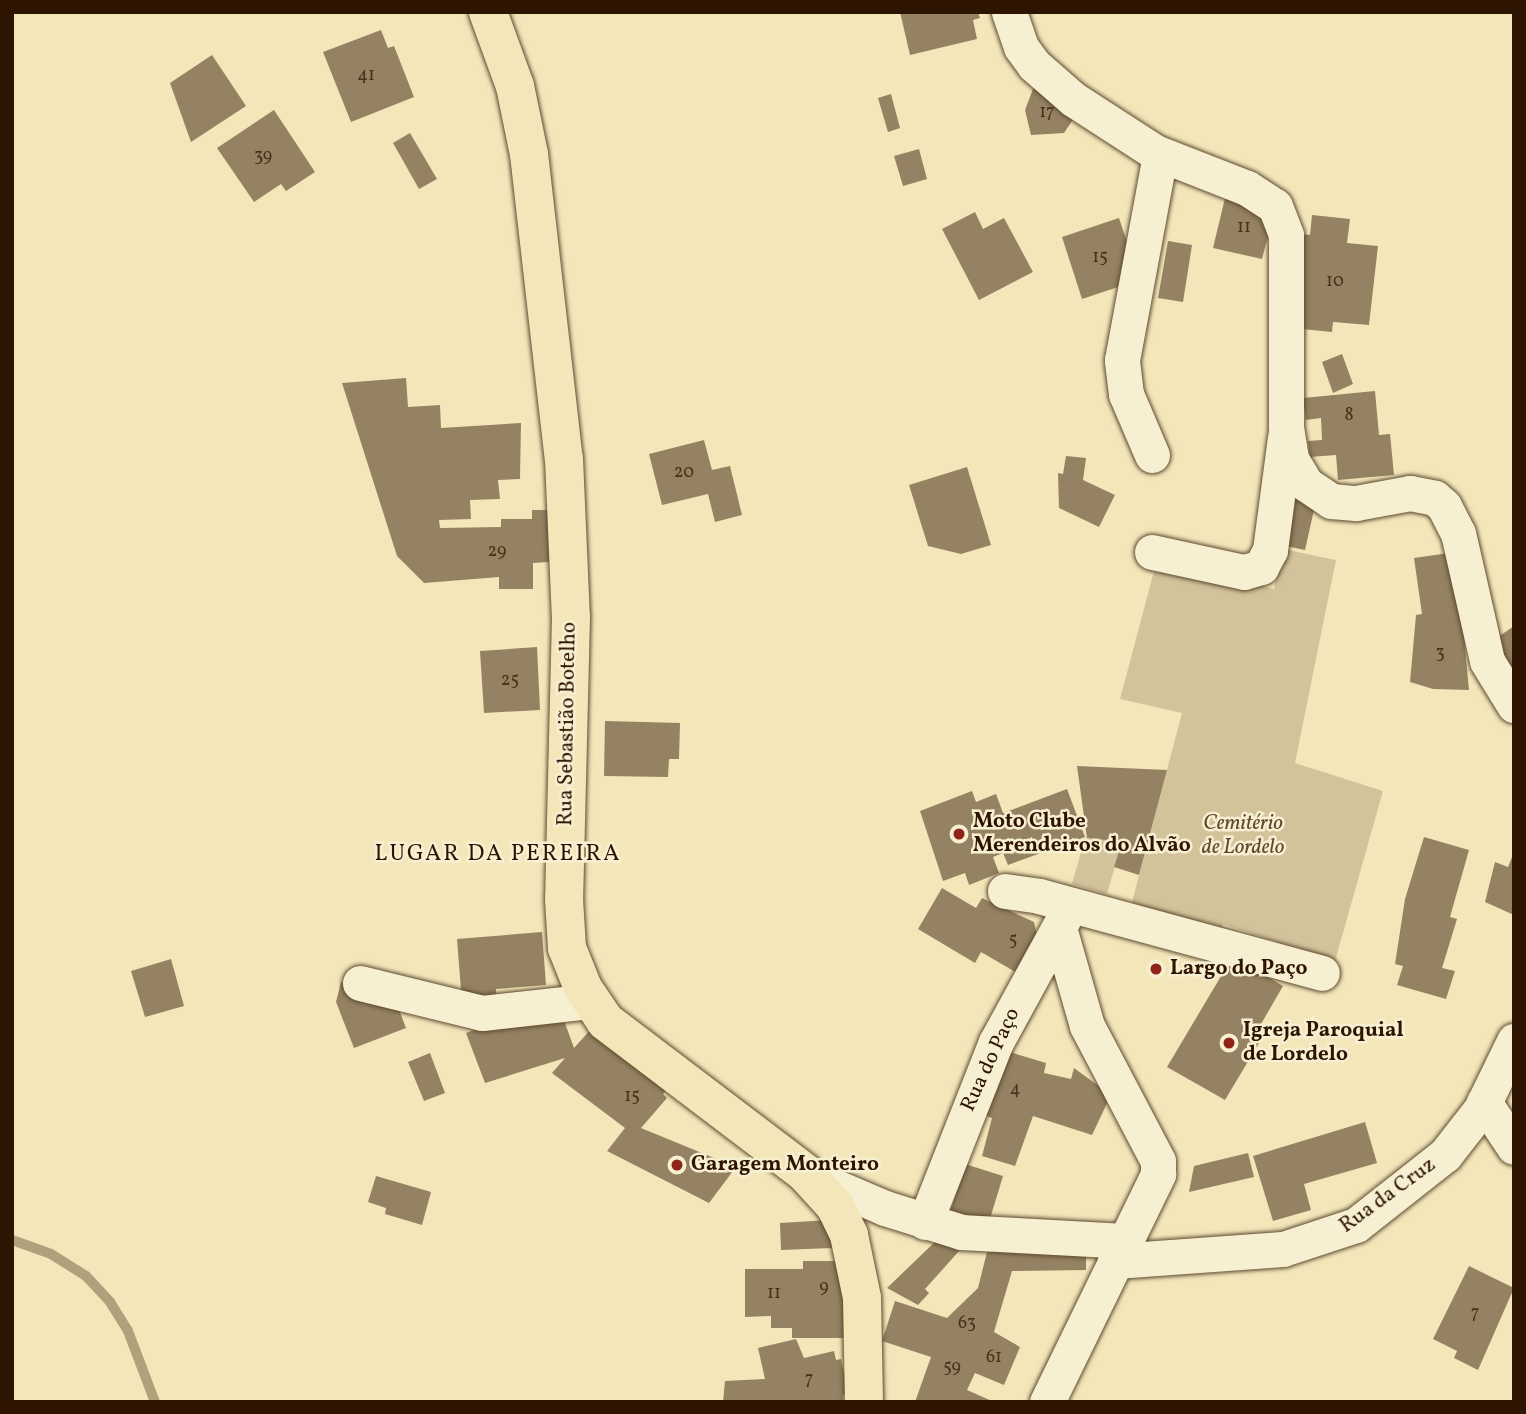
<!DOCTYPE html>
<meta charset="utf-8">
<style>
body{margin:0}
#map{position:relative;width:1526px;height:1414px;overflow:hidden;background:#f3e7ba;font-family:Vollkorn,serif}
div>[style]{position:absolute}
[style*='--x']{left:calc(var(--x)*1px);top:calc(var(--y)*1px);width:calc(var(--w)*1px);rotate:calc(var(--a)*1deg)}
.green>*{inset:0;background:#d2c39b}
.stream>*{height:10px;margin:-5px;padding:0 5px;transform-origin:5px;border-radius:5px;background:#b0a07b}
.building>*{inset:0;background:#948262}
.roads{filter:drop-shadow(0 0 2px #5f4a30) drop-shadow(0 0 2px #5f4a30)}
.minor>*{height:35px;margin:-17.5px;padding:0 17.5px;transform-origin:17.5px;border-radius:17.5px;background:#f7efd2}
.major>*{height:38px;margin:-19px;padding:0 19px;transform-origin:19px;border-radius:19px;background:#f3e7ba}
.dots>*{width:19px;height:19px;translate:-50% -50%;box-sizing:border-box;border:4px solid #f7efd2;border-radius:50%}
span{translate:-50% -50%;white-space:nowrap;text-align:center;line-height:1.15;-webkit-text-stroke:5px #f7efd2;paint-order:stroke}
.number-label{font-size:18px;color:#48301a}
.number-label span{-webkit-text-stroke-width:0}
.street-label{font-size:21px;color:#2e1502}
.poi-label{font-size:21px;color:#2e1502;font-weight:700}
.left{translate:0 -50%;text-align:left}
.park-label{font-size:21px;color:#5f4930;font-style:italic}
.neighbourhood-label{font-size:23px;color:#2e1502;letter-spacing:2px}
.frame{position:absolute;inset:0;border:14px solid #2e1502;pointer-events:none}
</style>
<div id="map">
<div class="green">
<div style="clip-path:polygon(1283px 549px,1336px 560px,1295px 763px,1383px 791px,1335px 961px,1223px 924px,1219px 932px,1131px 906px,1182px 713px,1120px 699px,1157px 560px,1274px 589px)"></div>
<div style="clip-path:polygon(1085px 838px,1122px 842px,1107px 894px,1072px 884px)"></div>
</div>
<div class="stream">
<div style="--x:12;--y:1240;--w:41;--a:19.7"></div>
<div style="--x:51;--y:1254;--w:41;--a:32.2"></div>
<div style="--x:86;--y:1276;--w:35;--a:47"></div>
<div style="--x:110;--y:1302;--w:34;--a:58"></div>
<div style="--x:128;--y:1331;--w:76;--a:69.2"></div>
</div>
<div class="building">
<div style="clip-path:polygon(900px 12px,978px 12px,980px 18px,973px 20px,977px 39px,910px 55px)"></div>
<div style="clip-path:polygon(381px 30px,388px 48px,394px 46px,414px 97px,351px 122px,323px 52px)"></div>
<div style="clip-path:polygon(212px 55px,246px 106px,191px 142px,170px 83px)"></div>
<div style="clip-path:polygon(1036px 81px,1078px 112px,1064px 133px,1031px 135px,1025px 110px)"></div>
<div style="clip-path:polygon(891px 94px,900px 128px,888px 132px,878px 98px)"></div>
<div style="clip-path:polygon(274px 110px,315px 172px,286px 191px,281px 184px,254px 202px,217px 148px)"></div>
<div style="clip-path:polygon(410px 133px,437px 179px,419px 189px,393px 143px)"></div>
<div style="clip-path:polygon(919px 149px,927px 179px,903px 186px,894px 156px)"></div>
<div style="clip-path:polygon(1225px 198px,1275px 210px,1262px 259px,1213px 248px)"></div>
<div style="clip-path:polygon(975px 212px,983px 229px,1004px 218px,1033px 272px,979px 300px,942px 229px)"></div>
<div style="clip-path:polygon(1312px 215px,1350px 219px,1347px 243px,1378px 246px,1369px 325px,1333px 322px,1332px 332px,1292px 328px,1302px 234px,1310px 235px)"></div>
<div style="clip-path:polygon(1119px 218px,1132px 257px,1127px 284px,1082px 299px,1062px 237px)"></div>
<div style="clip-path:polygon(1168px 241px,1192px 245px,1183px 302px,1158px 298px)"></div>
<div style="clip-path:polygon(1342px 354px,1353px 384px,1333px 393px,1322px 362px)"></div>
<div style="clip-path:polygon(406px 378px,408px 407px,440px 405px,441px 428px,521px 423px,520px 479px,498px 480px,500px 499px,470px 500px,471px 519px,439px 520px,440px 528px,501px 527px,501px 519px,532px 519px,532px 510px,548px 510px,549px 562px,533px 563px,533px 589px,499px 589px,499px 577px,424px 583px,397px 556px,342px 383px)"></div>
<div style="clip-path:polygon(1375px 391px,1379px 435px,1390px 434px,1394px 475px,1338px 480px,1336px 455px,1310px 457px,1308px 441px,1322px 440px,1321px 418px,1306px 420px,1303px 398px)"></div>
<div style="clip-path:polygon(704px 440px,712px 470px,730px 466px,742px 515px,715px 522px,708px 494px,662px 505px,649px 454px)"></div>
<div style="clip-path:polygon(1066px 456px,1086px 458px,1083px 480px,1115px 495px,1099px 527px,1059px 508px,1058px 473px,1063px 474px)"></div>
<div style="clip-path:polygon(967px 467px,991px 545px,961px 554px,928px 546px,909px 485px)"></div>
<div style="clip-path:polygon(1292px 495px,1316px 501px,1305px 550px,1281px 545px)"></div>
<div style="clip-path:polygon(1456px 552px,1469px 690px,1433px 689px,1410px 682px,1416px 615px,1422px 614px,1414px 558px)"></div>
<div style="clip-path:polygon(1514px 626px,1514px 674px,1491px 642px)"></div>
<div style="clip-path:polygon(537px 647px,540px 710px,484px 713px,480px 651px)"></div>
<div style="clip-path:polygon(605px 721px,680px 723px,679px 759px,669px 759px,668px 777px,604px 776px)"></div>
<div style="clip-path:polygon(1077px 766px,1167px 770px,1139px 875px,1114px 867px,1122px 842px,1087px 838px)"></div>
<div style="clip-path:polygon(1067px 789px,1085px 837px,1008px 865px,1003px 853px,993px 857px,999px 873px,969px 885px,965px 873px,943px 881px,920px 811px,972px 791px,976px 802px,996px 794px,1003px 813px)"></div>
<div style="clip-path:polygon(1424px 837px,1469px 850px,1450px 917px,1457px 919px,1442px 968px,1455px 971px,1446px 999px,1397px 985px,1403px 966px,1395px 964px,1405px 899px)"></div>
<div style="clip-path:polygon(1514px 852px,1514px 915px,1485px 902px,1495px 862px,1508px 867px)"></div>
<div style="clip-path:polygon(942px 888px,976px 908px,982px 898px,1034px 922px,1038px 941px,1019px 974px,981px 952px,975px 963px,918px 929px)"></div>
<div style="clip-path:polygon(542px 932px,546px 985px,496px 989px,497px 1006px,461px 990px,457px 939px)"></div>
<div style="clip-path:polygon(1233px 956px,1283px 986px,1261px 1024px,1268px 1028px,1225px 1100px,1167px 1067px)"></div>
<div style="clip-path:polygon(171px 959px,184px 1006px,145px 1017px,131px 971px)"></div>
<div style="clip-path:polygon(341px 982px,396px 1002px,406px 1028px,354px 1048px,336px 1002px)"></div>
<div style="clip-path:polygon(561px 1012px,574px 1048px,592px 1028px,671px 1084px,663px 1094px,667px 1098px,641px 1128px,736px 1167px,709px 1203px,607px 1151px,625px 1128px,552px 1073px,565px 1058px,485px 1083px,466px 1033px,495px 1022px)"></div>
<div style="clip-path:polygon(1003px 1050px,1046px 1063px,1044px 1073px,1071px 1079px,1074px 1068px,1111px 1095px,1092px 1135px,1033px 1116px,1015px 1166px,982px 1156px,992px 1118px,978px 1113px)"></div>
<div style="clip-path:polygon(430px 1053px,445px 1093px,424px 1101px,408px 1062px)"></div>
<div style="clip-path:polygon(1365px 1122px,1377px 1163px,1304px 1184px,1311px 1210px,1273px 1221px,1253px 1156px)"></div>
<div style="clip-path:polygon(1248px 1153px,1254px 1177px,1189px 1192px,1194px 1166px)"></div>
<div style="clip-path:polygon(965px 1164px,1003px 1176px,989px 1222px,951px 1210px)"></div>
<div style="clip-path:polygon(376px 1176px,431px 1192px,422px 1225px,385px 1214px,386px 1208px,368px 1202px)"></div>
<div style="clip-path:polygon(830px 1220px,832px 1248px,781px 1250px,780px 1223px)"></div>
<div style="clip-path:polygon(939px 1238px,960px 1250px,925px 1289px,929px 1293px,918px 1305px,887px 1288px)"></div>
<div style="clip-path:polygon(1086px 1250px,1086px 1270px,1012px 1271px,994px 1332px,1020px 1347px,1004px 1385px,975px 1373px,967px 1390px,994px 1402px,915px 1402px,931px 1357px,882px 1341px,895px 1301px,947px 1318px,978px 1288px,987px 1252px)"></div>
<div style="clip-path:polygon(803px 1261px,844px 1261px,848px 1338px,792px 1338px,792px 1328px,771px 1328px,771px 1316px,745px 1317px,745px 1269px,803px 1269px)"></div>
<div style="clip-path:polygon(1469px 1266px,1514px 1288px,1478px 1370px,1454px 1358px,1457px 1351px,1433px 1339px)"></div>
<div style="clip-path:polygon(796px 1339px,804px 1358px,834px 1351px,836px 1360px,841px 1359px,848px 1394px,843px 1395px,843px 1402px,723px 1402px,725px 1381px,765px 1379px,758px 1348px)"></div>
</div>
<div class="roads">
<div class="minor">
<div style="--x:1009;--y:12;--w:37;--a:71"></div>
<div style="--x:1021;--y:47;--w:22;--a:54"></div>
<div style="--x:1034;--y:65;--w:52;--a:41.1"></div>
<div style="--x:1073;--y:99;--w:98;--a:32.9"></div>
<div style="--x:1155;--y:152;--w:99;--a:21.4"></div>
<div style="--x:1247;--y:188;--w:33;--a:33"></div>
<div style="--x:1275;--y:206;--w:31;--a:69"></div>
<div style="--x:1286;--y:235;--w:192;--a:90"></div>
<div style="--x:1286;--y:427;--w:32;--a:81"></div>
<div style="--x:1291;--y:459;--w:29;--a:59"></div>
<div style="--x:1306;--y:484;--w:30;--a:34"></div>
<div style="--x:1331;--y:501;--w:25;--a:5"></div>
<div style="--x:1356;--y:503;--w:55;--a:-10.5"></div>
<div style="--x:1410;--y:493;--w:25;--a:11"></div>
<div style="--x:1435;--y:498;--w:12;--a:42"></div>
<div style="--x:1444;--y:506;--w:30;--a:63"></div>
<div style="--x:1458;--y:533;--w:131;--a:77.2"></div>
<div style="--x:1487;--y:661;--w:52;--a:58.5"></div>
<div style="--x:1152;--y:455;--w:66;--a:-113.1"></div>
<div style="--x:1126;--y:394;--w:34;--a:-97"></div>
<div style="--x:1122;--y:360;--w:209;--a:-79.5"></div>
<div style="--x:1152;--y:552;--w:94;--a:12.3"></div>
<div style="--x:1244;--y:572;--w:18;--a:-16"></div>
<div style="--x:1261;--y:567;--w:19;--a:-62"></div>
<div style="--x:1270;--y:550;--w:113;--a:-82.4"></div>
<div style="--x:1005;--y:891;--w:34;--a:8"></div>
<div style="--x:1039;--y:896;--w:293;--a:15.2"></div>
<div style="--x:360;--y:983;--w:126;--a:13.8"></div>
<div style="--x:482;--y:1013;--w:110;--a:-6.3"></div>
<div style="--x:1484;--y:1102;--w:54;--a:56.3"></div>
<div style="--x:808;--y:1175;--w:84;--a:23.2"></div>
<div style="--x:885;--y:1208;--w:80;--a:17.5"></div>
<div style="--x:961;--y:1232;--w:164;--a:3.1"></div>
<div style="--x:925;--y:1222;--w:193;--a:-68.5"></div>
<div style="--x:996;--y:1042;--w:156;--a:-61.3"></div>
<div style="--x:1115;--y:1261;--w:168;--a:-4.1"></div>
<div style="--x:1283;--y:1249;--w:77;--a:-18.2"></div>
<div style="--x:1356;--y:1225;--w:113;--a:-38.2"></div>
<div style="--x:1445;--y:1155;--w:58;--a:-52"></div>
<div style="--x:1481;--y:1109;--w:76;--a:-64.1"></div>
<div style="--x:1047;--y:1402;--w:254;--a:-64"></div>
<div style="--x:1158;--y:1174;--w:13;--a:-90"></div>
<div style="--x:1158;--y:1161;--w:153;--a:-117.7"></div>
<div style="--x:1087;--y:1026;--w:102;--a:-105.9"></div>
</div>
<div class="major">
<div style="--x:488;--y:12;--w:79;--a:70"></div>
<div style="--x:515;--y:86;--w:69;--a:78.4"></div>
<div style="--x:529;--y:154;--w:307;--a:83.5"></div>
<div style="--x:564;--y:459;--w:158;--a:87.5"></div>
<div style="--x:571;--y:617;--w:282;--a:91.4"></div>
<div style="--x:564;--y:899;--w:49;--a:86.5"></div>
<div style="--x:567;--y:948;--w:43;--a:68.2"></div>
<div style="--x:583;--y:988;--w:40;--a:56"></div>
<div style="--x:605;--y:1021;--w:251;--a:37.2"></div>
<div style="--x:805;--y:1173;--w:45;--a:47.7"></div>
<div style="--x:835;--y:1206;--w:32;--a:64"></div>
<div style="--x:849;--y:1235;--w:64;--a:78.3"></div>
<div style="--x:862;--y:1298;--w:104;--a:88.9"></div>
</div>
</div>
<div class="dots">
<div style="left:959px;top:834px;background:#8f2418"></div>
<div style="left:1156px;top:969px;background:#8f2418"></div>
<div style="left:1229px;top:1043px;background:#8f2418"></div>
<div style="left:677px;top:1165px;background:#8f2418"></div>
</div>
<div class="number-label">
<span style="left:366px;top:76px">41</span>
<span style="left:1047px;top:113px">17</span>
<span style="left:263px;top:157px">39</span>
<span style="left:1244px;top:228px">11</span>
<span style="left:1100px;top:258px">15</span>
<span style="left:1335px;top:282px">10</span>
<span style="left:1349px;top:416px">8</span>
<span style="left:684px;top:473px">20</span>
<span style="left:497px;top:552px">29</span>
<span style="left:1440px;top:654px">3</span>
<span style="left:510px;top:681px">25</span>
<span style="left:1013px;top:941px">5</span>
<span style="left:1015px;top:1090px">4</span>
<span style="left:632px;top:1097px">15</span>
<span style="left:824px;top:1288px">9</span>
<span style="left:774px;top:1294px">11</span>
<span style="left:1475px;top:1314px">7</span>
<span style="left:967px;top:1324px">63</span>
<span style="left:994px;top:1358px">61</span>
<span style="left:952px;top:1368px">59</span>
<span style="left:809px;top:1380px">7</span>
</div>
<div class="street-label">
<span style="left:568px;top:724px;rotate:-89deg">Rua Sebastião Botelho</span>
<span style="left:991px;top:1060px;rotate:-65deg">Rua do Paço</span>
<span style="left:1388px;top:1196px;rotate:-36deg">Rua da Cruz</span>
</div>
<div class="poi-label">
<span class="left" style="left:973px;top:834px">Moto Clube<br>Merendeiros do Alvão</span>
<span class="left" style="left:1170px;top:969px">Largo do Paço</span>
<span class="left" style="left:1243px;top:1043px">Igreja Paroquial<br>de Lordelo</span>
<span class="left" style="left:691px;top:1165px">Garagem Monteiro</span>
</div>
<div class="park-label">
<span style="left:1243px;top:836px">Cemitério<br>de Lordelo</span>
</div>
<div class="neighbourhood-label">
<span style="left:498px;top:854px">LUGAR DA PEREIRA</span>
</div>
<div class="frame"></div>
</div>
